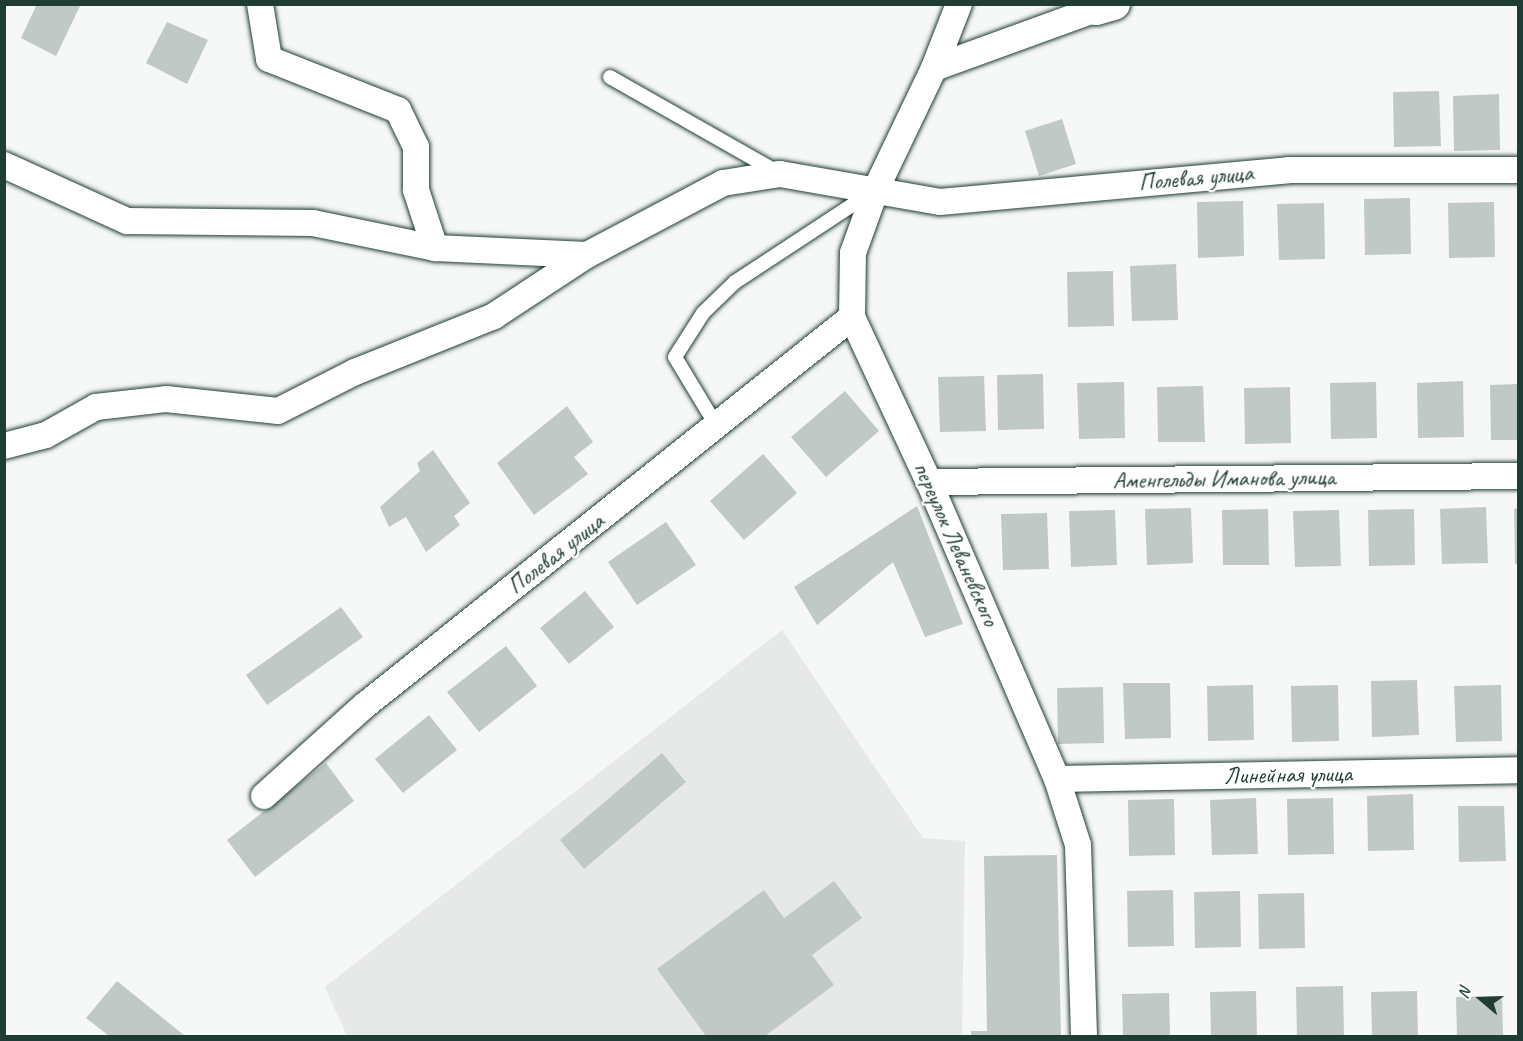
<!DOCTYPE html>
<meta charset="utf-8">
<style>
body{margin:0}
#map{position:relative;width:1523px;height:1041px;overflow:hidden;background:#f6f7f7;font-family:Caveat,sans-serif}
div>[style]{position:absolute}
[style*='--x']{left:calc(var(--x)*1px);top:calc(var(--y)*1px);width:calc(var(--w)*1px);rotate:calc(var(--a)*1deg)}
.built>*{inset:0;background:#e6e9e8}
.building>*{inset:0;background:#c0c9c6}
.roads{filter:drop-shadow(0 0 2px #1f3d34) drop-shadow(0 0 2px #1f3d34)}
.service>*{height:14px;margin:-7px;padding:0 7px;transform-origin:7px;border-radius:7px;background:#fff}
.minor>*{height:26px;margin:-13px;padding:0 13px;transform-origin:13px;border-radius:13px;background:#fff}
.tertiary>*{height:32px;margin:-16px;padding:0 16px;transform-origin:16px;border-radius:16px;background:#fff}
span{translate:-50% -50%;white-space:nowrap;text-align:center;line-height:1.15;-webkit-text-stroke:4.5px #fff;paint-order:stroke}
.street-label{font-size:24px;color:#1f3d34}
.frame{position:absolute;inset:0;border:6px solid #1f3d34;pointer-events:none}
.north{position:absolute;left:1451px;top:969px;width:60px;height:60px;-webkit-text-stroke:4px #fff;paint-order:stroke;rotate:289deg;font-size:16px;font-weight:700;line-height:24px;text-align:center;color:#1f3d34}
.north::after{content:'';display:block;margin:auto;width:21px;height:27px;background:#1f3d34;clip-path:polygon(50% 0,100% 100%,50% 72%,0 100%)}
</style>
<div id="map">
<div class="built">
<div style="clip-path:polygon(782px 630px,923px 838px,965px 841px,962px 1036px,347px 1036px,325px 987px)"></div>
</div>
<div class="building">
<div style="clip-path:polygon(37px 4px,81px 4px,56px 56px,21px 38px)"></div>
<div style="clip-path:polygon(167px 22px,208px 40px,187px 84px,146px 63px)"></div>
<div style="clip-path:polygon(1439px 91px,1441px 146px,1394px 147px,1393px 92px)"></div>
<div style="clip-path:polygon(1499px 94px,1500px 150px,1454px 151px,1453px 96px)"></div>
<div style="clip-path:polygon(1062px 119px,1076px 164px,1039px 176px,1025px 131px)"></div>
<div style="clip-path:polygon(1410px 198px,1411px 254px,1365px 255px,1364px 199px)"></div>
<div style="clip-path:polygon(1243px 201px,1244px 256px,1198px 258px,1197px 202px)"></div>
<div style="clip-path:polygon(1494px 202px,1495px 257px,1449px 258px,1448px 203px)"></div>
<div style="clip-path:polygon(1324px 203px,1325px 259px,1279px 260px,1277px 204px)"></div>
<div style="clip-path:polygon(1176px 264px,1178px 320px,1132px 321px,1130px 266px)"></div>
<div style="clip-path:polygon(1113px 271px,1114px 326px,1068px 327px,1067px 272px)"></div>
<div style="clip-path:polygon(1043px 374px,1044px 429px,998px 430px,997px 375px)"></div>
<div style="clip-path:polygon(984px 376px,986px 431px,940px 432px,938px 377px)"></div>
<div style="clip-path:polygon(1463px 381px,1464px 437px,1418px 438px,1417px 383px)"></div>
<div style="clip-path:polygon(1124px 382px,1125px 438px,1079px 439px,1077px 383px)"></div>
<div style="clip-path:polygon(1376px 382px,1377px 438px,1331px 439px,1330px 383px)"></div>
<div style="clip-path:polygon(1518px 384px,1518px 440px,1491px 440px,1490px 385px)"></div>
<div style="clip-path:polygon(1203px 386px,1205px 442px,1158px 442px,1157px 387px)"></div>
<div style="clip-path:polygon(1290px 387px,1291px 443px,1245px 444px,1244px 388px)"></div>
<div style="clip-path:polygon(845px 391px,879px 431px,826px 477px,791px 437px)"></div>
<div style="clip-path:polygon(567px 406px,593px 442px,574px 457px,588px 474px,534px 515px,497px 463px)"></div>
<div style="clip-path:polygon(433px 450px,470px 503px,454px 516px,460px 525px,426px 552px,406px 517px,389px 527px,380px 507px,420px 471px,417px 463px)"></div>
<div style="clip-path:polygon(763px 454px,797px 493px,744px 540px,710px 501px)"></div>
<div style="clip-path:polygon(917px 506px,963px 624px,925px 637px,893px 562px,817px 625px,794px 587px)"></div>
<div style="clip-path:polygon(1486px 507px,1488px 563px,1442px 564px,1440px 509px)"></div>
<div style="clip-path:polygon(1191px 508px,1193px 563px,1147px 565px,1145px 509px)"></div>
<div style="clip-path:polygon(1518px 508px,1518px 564px,1515px 564px,1514px 509px)"></div>
<div style="clip-path:polygon(1268px 509px,1269px 565px,1223px 565px,1222px 510px)"></div>
<div style="clip-path:polygon(1414px 509px,1415px 565px,1369px 566px,1368px 510px)"></div>
<div style="clip-path:polygon(1115px 510px,1117px 565px,1071px 567px,1069px 511px)"></div>
<div style="clip-path:polygon(1339px 510px,1341px 566px,1295px 567px,1293px 511px)"></div>
<div style="clip-path:polygon(1047px 513px,1049px 569px,1003px 570px,1001px 514px)"></div>
<div style="clip-path:polygon(666px 522px,696px 565px,637px 605px,608px 562px)"></div>
<div style="clip-path:polygon(585px 591px,614px 627px,569px 664px,540px 628px)"></div>
<div style="clip-path:polygon(341px 607px,363px 637px,267px 705px,246px 675px)"></div>
<div style="clip-path:polygon(506px 646px,537px 686px,479px 732px,447px 692px)"></div>
<div style="clip-path:polygon(1417px 680px,1419px 735px,1372px 737px,1371px 681px)"></div>
<div style="clip-path:polygon(1123px 683px,1170px 683px,1171px 738px,1125px 739px)"></div>
<div style="clip-path:polygon(1253px 685px,1254px 740px,1208px 741px,1207px 686px)"></div>
<div style="clip-path:polygon(1338px 685px,1339px 741px,1292px 742px,1291px 686px)"></div>
<div style="clip-path:polygon(1501px 685px,1502px 741px,1456px 742px,1454px 686px)"></div>
<div style="clip-path:polygon(1103px 687px,1104px 743px,1058px 744px,1057px 688px)"></div>
<div style="clip-path:polygon(429px 715px,457px 750px,403px 793px,375px 759px)"></div>
<div style="clip-path:polygon(662px 753px,686px 782px,584px 869px,560px 840px)"></div>
<div style="clip-path:polygon(326px 763px,354px 801px,255px 877px,227px 840px)"></div>
<div style="clip-path:polygon(1413px 794px,1414px 850px,1368px 851px,1367px 796px)"></div>
<div style="clip-path:polygon(1256px 798px,1258px 854px,1212px 855px,1210px 800px)"></div>
<div style="clip-path:polygon(1333px 798px,1334px 854px,1288px 855px,1287px 799px)"></div>
<div style="clip-path:polygon(1174px 799px,1175px 855px,1129px 856px,1128px 800px)"></div>
<div style="clip-path:polygon(1458px 806px,1504px 806px,1506px 861px,1459px 862px)"></div>
<div style="clip-path:polygon(1057px 855px,1061px 1036px,971px 1036px,971px 1031px,987px 1031px,984px 856px)"></div>
<div style="clip-path:polygon(834px 881px,862px 918px,812px 955px,834px 985px,765px 1036px,706px 1036px,657px 969px,764px 890px,784px 918px)"></div>
<div style="clip-path:polygon(1173px 890px,1174px 946px,1128px 947px,1127px 891px)"></div>
<div style="clip-path:polygon(1240px 891px,1241px 947px,1195px 948px,1194px 892px)"></div>
<div style="clip-path:polygon(1304px 893px,1305px 948px,1259px 949px,1258px 894px)"></div>
<div style="clip-path:polygon(117px 981px,185px 1036px,109px 1036px,86px 1018px)"></div>
<div style="clip-path:polygon(1343px 986px,1344px 1036px,1297px 1036px,1296px 987px)"></div>
<div style="clip-path:polygon(1256px 991px,1257px 1036px,1211px 1036px,1210px 992px)"></div>
<div style="clip-path:polygon(1417px 991px,1418px 1036px,1372px 1036px,1371px 992px)"></div>
<div style="clip-path:polygon(1169px 993px,1170px 1036px,1123px 1036px,1122px 994px)"></div>
<div style="clip-path:polygon(1502px 996px,1503px 1036px,1457px 1036px,1456px 997px)"></div>
</div>
<div class="roads">
<div class="service">
<div style="--x:610;--y:77;--w:192;--a:29.6"></div>
<div style="--x:716;--y:425;--w:79;--a:-121.1"></div>
<div style="--x:675;--y:357;--w:52;--a:-57.5"></div>
<div style="--x:703;--y:313;--w:45;--a:-44.1"></div>
<div style="--x:735;--y:282;--w:164;--a:-33.3"></div>
</div>
<div class="minor">
<div style="--x:260;--y:4;--w:56;--a:80.7"></div>
<div style="--x:269;--y:59;--w:139;--a:21.6"></div>
<div style="--x:398;--y:110;--w:41;--a:64.1"></div>
<div style="--x:416;--y:147;--w:43;--a:90"></div>
<div style="--x:416;--y:190;--w:61;--a:71.9"></div>
<div style="--x:959;--y:4;--w:69;--a:111.3"></div>
<div style="--x:934;--y:68;--w:134;--a:115.6"></div>
<div style="--x:876;--y:189;--w:68;--a:109.8"></div>
<div style="--x:853;--y:253;--w:64;--a:90.9"></div>
<div style="--x:852;--y:317;--w:182;--a:65"></div>
<div style="--x:929;--y:482;--w:323;--a:66.7"></div>
<div style="--x:1057;--y:779;--w:69;--a:72.3"></div>
<div style="--x:1078;--y:845;--w:191;--a:88.2"></div>
<div style="--x:934;--y:68;--w:172;--a:-20"></div>
<div style="--x:4;--y:165;--w:135;--a:24.5"></div>
<div style="--x:127;--y:221;--w:186;--a:0.6"></div>
<div style="--x:313;--y:223;--w:125;--a:11.6"></div>
<div style="--x:435;--y:248;--w:152;--a:2.6"></div>
<div style="--x:587;--y:255;--w:154;--a:-27.9"></div>
<div style="--x:723;--y:183;--w:58;--a:-9"></div>
<div style="--x:780;--y:174;--w:162;--a:9.9"></div>
<div style="--x:940;--y:202;--w:350;--a:-5.2"></div>
<div style="--x:1289;--y:170;--w:229;--a:0"></div>
<div style="--x:4;--y:446;--w:43;--a:-14.7"></div>
<div style="--x:46;--y:435;--w:57;--a:-29.2"></div>
<div style="--x:96;--y:407;--w:70;--a:-6.5"></div>
<div style="--x:166;--y:399;--w:113;--a:6.1"></div>
<div style="--x:278;--y:411;--w:86;--a:-26.9"></div>
<div style="--x:355;--y:372;--w:150;--a:-21.9"></div>
<div style="--x:494;--y:316;--w:111;--a:-33.3"></div>
<div style="--x:929;--y:482;--w:589;--a:-0.58"></div>
<div style="--x:1057;--y:779;--w:461;--a:-1.1"></div>
<div style="--x:264;--y:796;--w:135;--a:-42"></div>
<div style="--x:364;--y:706;--w:624;--a:-38.56"></div>
</div>
<div class="tertiary">
<div style="--x:1085;--y:4;--w:12;--a:24"></div>
<div style="--x:1096;--y:9;--w:19;--a:-16"></div>
</div>
</div>
<div class="street-label">
<span style="left:1196px;top:178px;rotate:-5deg">Полевая улица</span>
<span style="left:1224px;top:479px;rotate:-1deg">Аменгельды Иманова улица</span>
<span style="left:956px;top:544px;rotate:66deg">переулок Леваневского</span>
<span style="left:556px;top:554px;rotate:-38deg">Полевая улица</span>
<span style="left:1288px;top:775px;rotate:-1deg">Линейная улица</span>
</div>
<div class="frame"></div>
<div class="north">N</div>
</div>
